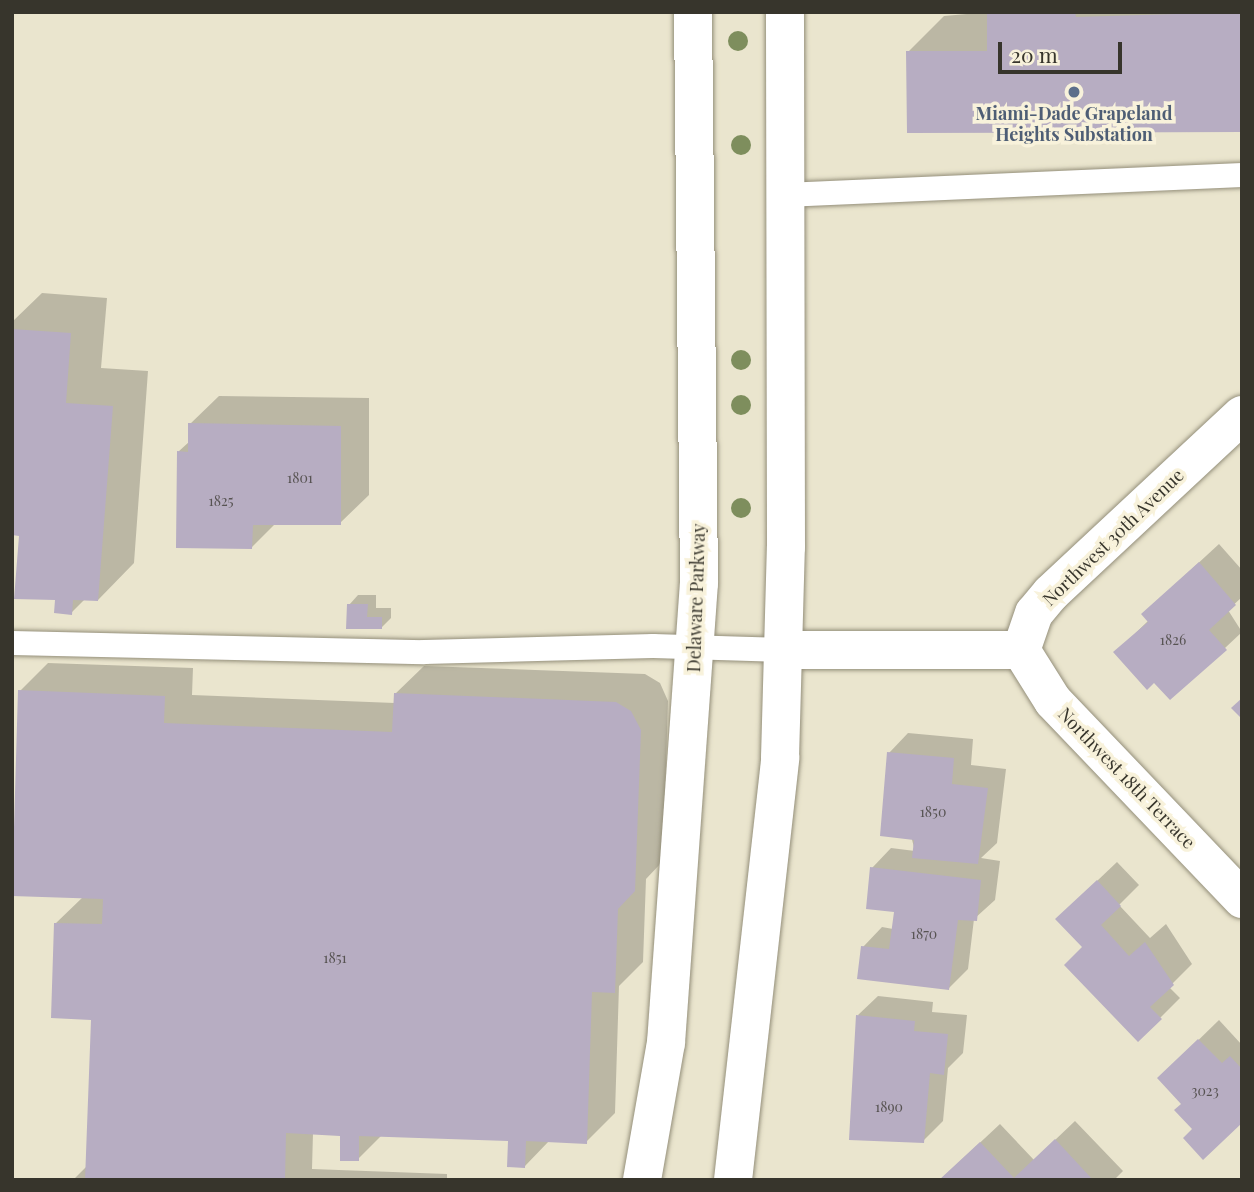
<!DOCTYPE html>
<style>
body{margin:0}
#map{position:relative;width:1254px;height:1192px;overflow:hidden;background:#eae5ce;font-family:"Playfair Display",serif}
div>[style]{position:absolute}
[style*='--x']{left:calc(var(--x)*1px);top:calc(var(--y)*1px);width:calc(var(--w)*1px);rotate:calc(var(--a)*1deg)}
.shadow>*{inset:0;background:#0003}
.building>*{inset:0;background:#b7adc2}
.roads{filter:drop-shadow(0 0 2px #948f7a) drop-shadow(0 0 2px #948f7a)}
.service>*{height:24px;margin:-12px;padding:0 12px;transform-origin:12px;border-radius:12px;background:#fff}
.minor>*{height:38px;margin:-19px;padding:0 19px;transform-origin:19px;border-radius:19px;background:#fff}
.tertiary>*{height:38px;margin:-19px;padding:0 19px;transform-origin:19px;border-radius:19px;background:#fff}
.trees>*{width:20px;height:20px;margin:-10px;border-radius:50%;background:#7e8e5d}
.dots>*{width:19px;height:19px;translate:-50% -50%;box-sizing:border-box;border:4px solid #f8f2db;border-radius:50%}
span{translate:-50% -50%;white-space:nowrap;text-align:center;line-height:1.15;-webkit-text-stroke:7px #f8f2db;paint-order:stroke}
.number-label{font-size:14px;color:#575352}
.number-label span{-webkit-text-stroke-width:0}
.service-label{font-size:18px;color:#4e5e75;font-weight:700}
.street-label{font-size:18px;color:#37352c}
.frame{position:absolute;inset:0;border:14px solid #37352c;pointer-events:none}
.scale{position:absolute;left:998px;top:42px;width:124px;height:32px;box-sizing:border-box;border:4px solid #37352c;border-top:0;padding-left:9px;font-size:21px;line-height:24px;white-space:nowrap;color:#37352c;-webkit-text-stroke:5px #f8f2db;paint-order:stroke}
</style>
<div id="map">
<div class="shadow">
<div style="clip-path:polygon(989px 12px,1242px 12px,1242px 130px,908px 52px,944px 16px)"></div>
<div style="clip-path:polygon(42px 293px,107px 298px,101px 368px,148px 371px,134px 563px,98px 600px,85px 599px,71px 613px,21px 534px,12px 534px,12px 322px)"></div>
<div style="clip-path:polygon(219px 396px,369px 398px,369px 495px,340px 523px,276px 523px,252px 547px,178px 452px,190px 441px,190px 424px)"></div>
<div style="clip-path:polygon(1219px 544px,1242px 570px,1242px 597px,1228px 610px,1242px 632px,1225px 648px,1154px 681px,1116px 652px,1149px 620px,1143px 614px)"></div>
<div style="clip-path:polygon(358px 595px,376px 595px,376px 608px,391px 608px,391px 618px,381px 628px,349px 605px)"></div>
<div style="clip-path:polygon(48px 663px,193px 668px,192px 695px,395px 703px,395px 694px,424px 666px,645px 674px,660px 683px,668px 701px,663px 861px,646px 879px,643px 962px,619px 986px,615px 1113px,586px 1142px,550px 1140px,525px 1166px,510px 1140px,382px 1135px,358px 1159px,342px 1134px,313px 1133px,312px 1169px,447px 1174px,447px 1180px,73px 1180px,87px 1166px,92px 1019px,56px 923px,83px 897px,20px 691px)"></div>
<div style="clip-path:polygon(908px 733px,973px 739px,971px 765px,1006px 769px,997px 843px,981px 858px,1000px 861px,995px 900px,974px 919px,968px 969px,948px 989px,863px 947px,882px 927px,893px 929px,896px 911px,872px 868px,891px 848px,915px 851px,889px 753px)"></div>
<div style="clip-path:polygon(1117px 862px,1139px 885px,1119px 905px,1150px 938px,1166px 924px,1192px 964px,1169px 987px,1180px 998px,1138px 1040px,1084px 947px,1077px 900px)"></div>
<div style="clip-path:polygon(878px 996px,933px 1002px,932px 1012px,967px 1015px,963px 1053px,948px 1068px,943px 1121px,923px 1141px,858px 1015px)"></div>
<div style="clip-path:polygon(1219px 1020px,1242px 1045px,1242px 1121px,1194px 1129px,1183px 1104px,1179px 1059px)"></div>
<div style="clip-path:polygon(1075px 1121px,1123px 1171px,1114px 1180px,940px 1180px,1000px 1124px,1034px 1160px)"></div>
</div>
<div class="building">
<div style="clip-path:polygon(987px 12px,1075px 12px,1076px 17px,1242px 12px,1242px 132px,907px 133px,906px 51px,987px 51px)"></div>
<div style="clip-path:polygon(12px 329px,71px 333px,66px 403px,113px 406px,98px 601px,73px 600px,72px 615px,54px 613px,55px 600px,14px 599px,19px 536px,12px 535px)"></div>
<div style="clip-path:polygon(188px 423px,341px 426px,341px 525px,253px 525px,252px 549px,176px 548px,177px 451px,188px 452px)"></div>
<div style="clip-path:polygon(1199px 562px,1236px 605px,1209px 630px,1227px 650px,1170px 700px,1154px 683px,1147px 690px,1113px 652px,1148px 622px,1141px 614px)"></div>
<div style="clip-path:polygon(347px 604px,368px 604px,367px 617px,382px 617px,382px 629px,346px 629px)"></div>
<div style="clip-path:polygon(18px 690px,165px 696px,164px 723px,392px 732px,394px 693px,616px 702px,631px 711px,641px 730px,635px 891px,618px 909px,615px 993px,592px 992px,587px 1144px,526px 1141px,525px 1168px,507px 1167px,508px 1141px,359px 1136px,359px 1161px,340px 1161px,340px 1136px,286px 1133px,285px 1180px,85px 1180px,91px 1020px,51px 1018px,54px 923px,102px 924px,103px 899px,12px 896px)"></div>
<div style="clip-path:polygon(1242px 698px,1242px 719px,1231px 708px)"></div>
<div style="clip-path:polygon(887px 752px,954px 758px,952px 784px,988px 788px,978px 864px,912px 858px,914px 840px,880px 836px)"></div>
<div style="clip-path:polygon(870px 867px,981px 880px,977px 921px,958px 920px,949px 990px,857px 979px,861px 946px,889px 949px,894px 912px,866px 909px)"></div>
<div style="clip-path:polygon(1097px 880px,1121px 906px,1101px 925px,1129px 956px,1145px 942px,1174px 985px,1150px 1007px,1162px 1019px,1138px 1042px,1064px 965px,1082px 947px,1055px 919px)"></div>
<div style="clip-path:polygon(856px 1015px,915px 1021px,914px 1031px,948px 1034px,944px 1075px,930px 1073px,924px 1143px,849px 1140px)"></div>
<div style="clip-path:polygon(1198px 1039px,1222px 1063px,1230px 1056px,1242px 1069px,1242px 1123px,1203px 1160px,1183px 1138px,1192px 1129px,1174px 1110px,1181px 1104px,1157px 1078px)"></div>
<div style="clip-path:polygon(1055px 1139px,1093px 1180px,939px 1180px,980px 1142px,1014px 1178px)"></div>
</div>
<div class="roads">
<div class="service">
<div style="--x:785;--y:195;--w:457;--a:-2.5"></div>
<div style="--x:12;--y:643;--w:412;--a:1.3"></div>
<div style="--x:424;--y:652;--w:229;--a:-1.5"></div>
<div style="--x:653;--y:646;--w:131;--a:1.7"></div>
</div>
<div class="minor">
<div style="--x:1242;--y:415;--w:261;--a:137"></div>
<div style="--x:1051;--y:593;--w:26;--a:130"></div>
<div style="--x:1034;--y:613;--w:39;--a:109"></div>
<div style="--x:1021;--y:650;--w:60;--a:57.9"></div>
<div style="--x:1053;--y:701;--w:274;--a:46.3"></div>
<div style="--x:784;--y:650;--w:237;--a:0"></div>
</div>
<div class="tertiary">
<div style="--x:642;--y:1180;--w:139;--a:-80.1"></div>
<div style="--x:666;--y:1043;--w:460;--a:-85.9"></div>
<div style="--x:699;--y:584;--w:572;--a:-90.6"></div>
<div style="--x:733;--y:1180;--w:425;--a:-83.6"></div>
<div style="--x:780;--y:758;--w:211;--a:-88.4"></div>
<div style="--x:786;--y:547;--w:535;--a:-90.11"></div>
</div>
</div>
<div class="trees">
<div style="left:738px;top:41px"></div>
<div style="left:741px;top:145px"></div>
<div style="left:741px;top:360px"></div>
<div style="left:741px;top:405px"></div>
<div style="left:741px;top:508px"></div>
</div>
<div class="dots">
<div style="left:1074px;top:92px;background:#5c6f8a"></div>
</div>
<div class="number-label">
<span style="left:300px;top:478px">1801</span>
<span style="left:221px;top:501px">1825</span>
<span style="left:1173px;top:640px">1826</span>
<span style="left:933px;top:812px">1850</span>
<span style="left:924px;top:934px">1870</span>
<span style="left:335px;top:958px">1851</span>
<span style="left:1205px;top:1091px">3023</span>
<span style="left:889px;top:1107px">1890</span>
</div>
<div class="service-label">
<span style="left:1074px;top:124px">Miami-Dade Grapeland<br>Heights Substation</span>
</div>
<div class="street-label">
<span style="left:1113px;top:537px;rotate:-44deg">Northwest 30th Avenue</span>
<span style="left:696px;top:598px;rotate:-88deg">Delaware Parkway</span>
<span style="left:1127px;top:778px;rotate:46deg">Northwest 18th Terrace</span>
</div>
<div class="frame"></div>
<div class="scale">20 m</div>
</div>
